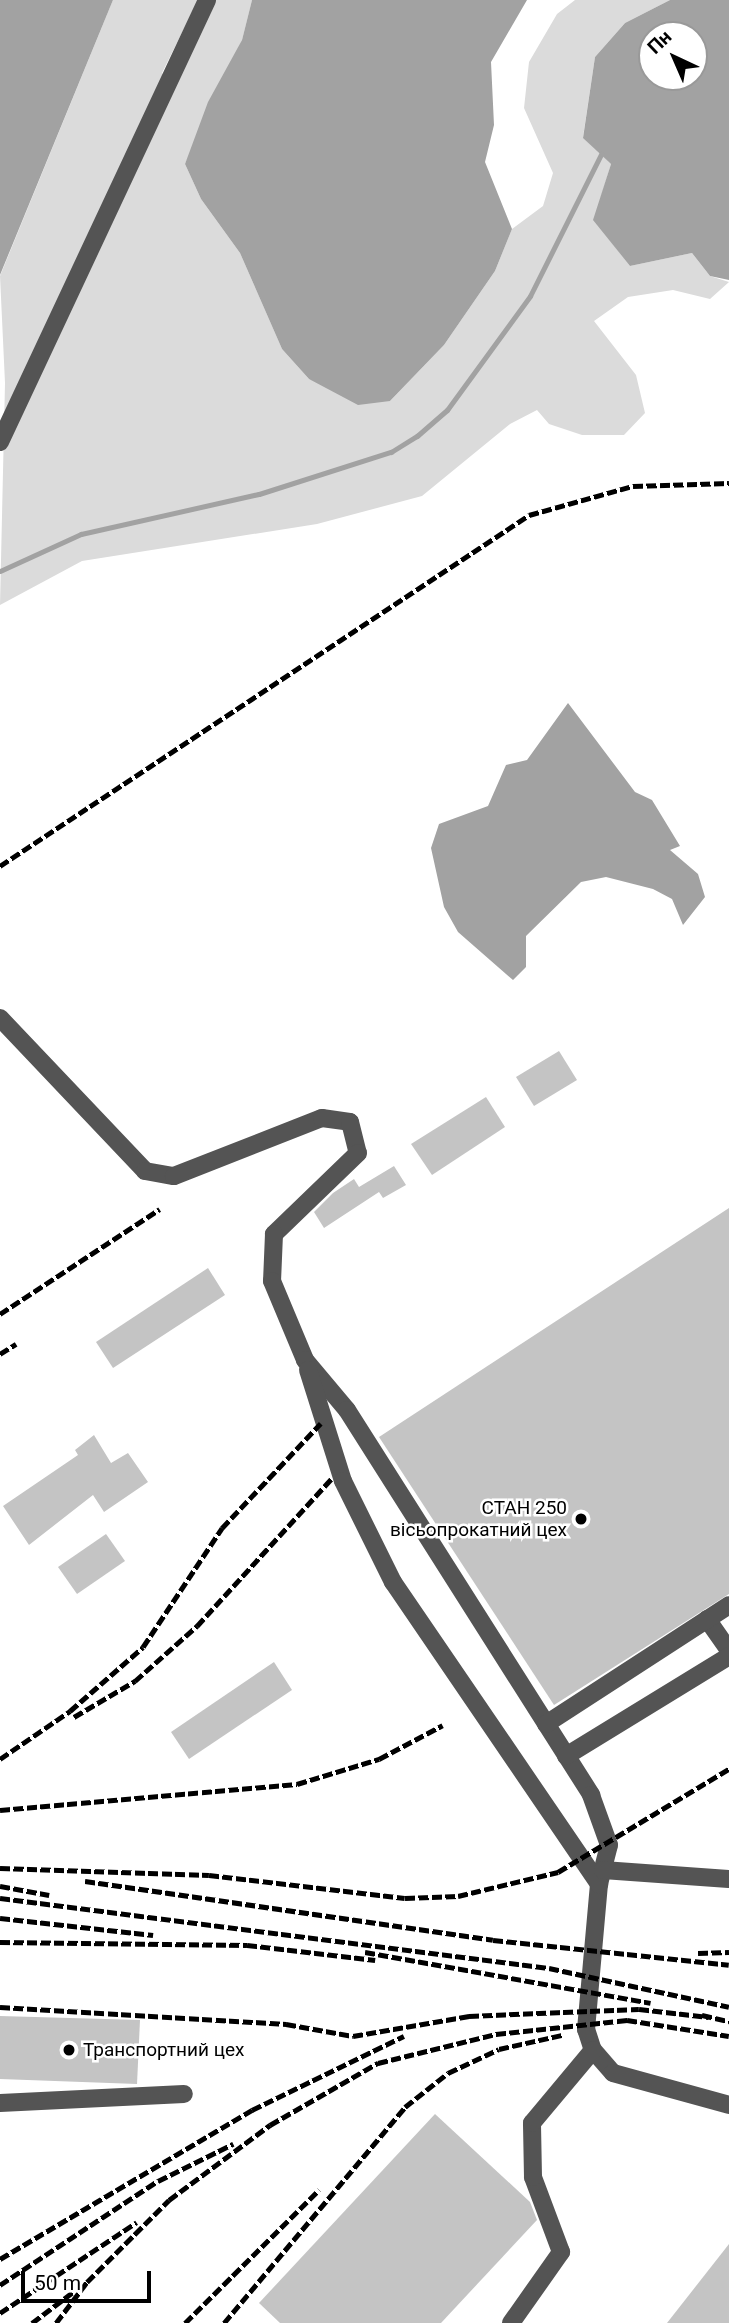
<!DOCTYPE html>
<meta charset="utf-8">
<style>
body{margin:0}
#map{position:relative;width:729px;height:2323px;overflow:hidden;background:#fff;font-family:Roboto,sans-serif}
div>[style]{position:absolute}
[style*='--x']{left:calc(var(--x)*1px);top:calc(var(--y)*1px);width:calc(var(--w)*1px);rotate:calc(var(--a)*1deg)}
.green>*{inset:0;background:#dbdbdb}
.water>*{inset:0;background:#a2a2a2}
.stream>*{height:5px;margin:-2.5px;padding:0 2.5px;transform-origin:2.5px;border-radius:2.5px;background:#a2a2a2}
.building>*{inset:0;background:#c4c4c4}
.minor>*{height:18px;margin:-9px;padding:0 9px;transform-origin:9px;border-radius:9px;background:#545454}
.rail>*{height:5px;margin-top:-2.5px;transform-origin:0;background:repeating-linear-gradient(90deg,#000 0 10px,transparent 0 13.5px)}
.dots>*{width:19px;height:19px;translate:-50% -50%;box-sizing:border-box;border:4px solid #fff;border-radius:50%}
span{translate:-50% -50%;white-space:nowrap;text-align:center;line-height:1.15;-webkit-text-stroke:5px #fff;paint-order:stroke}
.poi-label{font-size:19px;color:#000}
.right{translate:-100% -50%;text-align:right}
.left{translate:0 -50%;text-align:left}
.north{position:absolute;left:638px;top:21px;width:70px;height:70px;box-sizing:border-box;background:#fff;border:2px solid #999;border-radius:50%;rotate:316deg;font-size:19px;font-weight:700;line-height:28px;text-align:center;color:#000}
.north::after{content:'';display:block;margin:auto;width:24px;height:32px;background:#000;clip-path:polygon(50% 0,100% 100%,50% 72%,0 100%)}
.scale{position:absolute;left:21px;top:2271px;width:130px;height:32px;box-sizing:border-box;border:4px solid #000;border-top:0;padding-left:9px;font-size:21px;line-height:24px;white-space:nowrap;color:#000;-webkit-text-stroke:5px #fff;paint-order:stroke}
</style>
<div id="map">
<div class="green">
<div style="clip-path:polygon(113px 0,198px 0,162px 73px,173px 88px,214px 0,252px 0,242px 40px,185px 164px,201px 199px,240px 253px,282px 349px,309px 379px,390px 401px,444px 345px,495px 271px,512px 229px,543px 206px,553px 173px,524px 108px,529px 62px,557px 14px,575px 0,670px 0,625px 23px,595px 57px,583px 137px,611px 164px,594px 220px,630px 266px,692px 253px,710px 276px,729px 282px,710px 299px,673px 290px,628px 297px,594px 321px,636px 375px,645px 413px,624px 435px,582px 435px,549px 424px,537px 410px,510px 424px,422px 496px,317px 524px,82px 561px,0 605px,5px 383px,0 276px)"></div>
</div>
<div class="water">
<div style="clip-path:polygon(0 0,113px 0,0 275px)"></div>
<div style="clip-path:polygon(252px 0,527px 0,491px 62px,494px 125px,485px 162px,512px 229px,495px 271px,444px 345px,390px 401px,358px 405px,309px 379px,282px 349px,240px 253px,201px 199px,185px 164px,208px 102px,242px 40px)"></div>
<div style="clip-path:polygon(evenodd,670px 0,729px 0,729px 280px,710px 276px,692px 253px,630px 266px,593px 220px,611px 164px,583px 138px,595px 57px,625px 23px,670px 0,652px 35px,694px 35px,694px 77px,652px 77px,652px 35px)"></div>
<div style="clip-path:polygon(568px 703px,635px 792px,652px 800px,680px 846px,670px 850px,698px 874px,705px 897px,683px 925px,672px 899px,653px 889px,606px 877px,581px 882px,526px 936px,526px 967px,513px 980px,458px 932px,444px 907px,431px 848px,439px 824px,488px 806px,506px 765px,527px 760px)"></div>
</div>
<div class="stream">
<div style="--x:0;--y:571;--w:89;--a:-24.6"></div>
<div style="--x:81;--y:534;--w:182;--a:-12.7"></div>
<div style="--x:259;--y:494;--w:139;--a:-17.7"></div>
<div style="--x:391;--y:452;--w:31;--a:-32"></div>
<div style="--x:417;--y:436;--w:40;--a:-41"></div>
<div style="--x:447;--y:410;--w:141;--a:-53.9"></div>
<div style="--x:530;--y:296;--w:159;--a:-63.4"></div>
</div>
<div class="building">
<div style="clip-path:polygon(559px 1051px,577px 1080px,534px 1106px,516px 1077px)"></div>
<div style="clip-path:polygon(486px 1097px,505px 1127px,432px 1175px,411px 1144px)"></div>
<div style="clip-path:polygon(394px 1166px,406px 1185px,383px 1198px,379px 1192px,324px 1228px,314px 1212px,333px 1193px,354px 1179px,359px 1187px)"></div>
<div style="clip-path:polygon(729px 1208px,729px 1594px,554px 1705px,379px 1437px)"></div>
<div style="clip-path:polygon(208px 1268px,225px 1295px,113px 1368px,96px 1342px)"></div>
<div style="clip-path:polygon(94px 1435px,111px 1463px,128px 1453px,148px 1482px,104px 1512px,93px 1495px,29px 1545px,3px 1506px,78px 1455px,75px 1450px)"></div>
<div style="clip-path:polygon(106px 1534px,125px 1561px,77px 1594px,58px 1567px)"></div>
<div style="clip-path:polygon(274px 1662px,292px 1690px,189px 1759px,171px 1732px)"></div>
<div style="clip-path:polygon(0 2016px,140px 2020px,137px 2084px,0 2079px)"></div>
<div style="clip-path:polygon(435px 2114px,530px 2202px,537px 2220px,441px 2323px,280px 2323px,259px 2303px)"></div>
<div style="clip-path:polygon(729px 2244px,729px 2323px,667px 2323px)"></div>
</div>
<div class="minor">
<div style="--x:0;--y:442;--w:488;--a:-64.9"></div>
<div style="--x:0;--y:1018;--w:211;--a:46.5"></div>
<div style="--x:145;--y:1171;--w:29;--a:10"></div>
<div style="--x:174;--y:1176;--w:159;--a:-21.4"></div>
<div style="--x:322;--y:1118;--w:28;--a:8"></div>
<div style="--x:350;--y:1122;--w:32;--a:76"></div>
<div style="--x:358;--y:1153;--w:117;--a:136"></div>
<div style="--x:274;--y:1234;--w:47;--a:92.4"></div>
<div style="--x:272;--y:1281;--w:86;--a:67.3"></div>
<div style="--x:305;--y:1360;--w:65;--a:50"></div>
<div style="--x:347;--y:1410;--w:456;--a:57.6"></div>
<div style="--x:591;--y:1795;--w:53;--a:70.2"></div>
<div style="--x:609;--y:1845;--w:40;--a:104.4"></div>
<div style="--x:599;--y:1884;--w:146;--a:95.1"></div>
<div style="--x:586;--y:2029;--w:22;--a:72"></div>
<div style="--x:593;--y:2050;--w:30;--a:49"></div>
<div style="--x:613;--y:2073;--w:120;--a:15.4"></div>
<div style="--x:308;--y:1370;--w:116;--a:72.5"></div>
<div style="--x:343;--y:1481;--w:113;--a:63.7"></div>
<div style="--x:393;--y:1582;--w:366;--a:55.7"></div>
<div style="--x:707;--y:1619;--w:38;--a:55"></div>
<div style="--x:546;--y:1724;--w:218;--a:-33"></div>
<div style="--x:566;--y:1756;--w:191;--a:-31.5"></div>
<div style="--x:603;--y:1870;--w:126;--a:4.1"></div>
<div style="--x:0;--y:2103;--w:184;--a:-2.8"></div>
<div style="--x:511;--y:2323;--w:87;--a:-54.8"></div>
<div style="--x:561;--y:2252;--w:80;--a:-110.5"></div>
<div style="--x:533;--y:2177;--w:54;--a:-91.1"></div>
<div style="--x:532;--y:2123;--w:95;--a:-50.1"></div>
</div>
<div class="rail">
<div style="--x:0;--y:866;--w:635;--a:-33.56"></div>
<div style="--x:529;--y:515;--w:108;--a:-15.6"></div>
<div style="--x:633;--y:486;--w:96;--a:-1.8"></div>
<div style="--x:0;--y:1314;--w:191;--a:-33.3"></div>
<div style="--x:0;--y:1354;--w:19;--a:-32"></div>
<div style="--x:74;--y:1717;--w:71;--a:-30.5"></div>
<div style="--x:135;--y:1681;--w:83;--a:-41.6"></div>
<div style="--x:197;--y:1626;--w:199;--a:-47.6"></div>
<div style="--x:0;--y:1759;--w:85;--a:-34.4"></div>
<div style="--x:70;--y:1711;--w:97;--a:-41.2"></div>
<div style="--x:143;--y:1647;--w:143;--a:-56.4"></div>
<div style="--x:222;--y:1528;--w:144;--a:-46.7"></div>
<div style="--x:0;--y:1810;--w:298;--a:-5"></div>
<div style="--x:297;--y:1784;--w:86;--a:-17"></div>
<div style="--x:379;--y:1759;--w:72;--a:-28"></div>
<div style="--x:0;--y:1868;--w:209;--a:1.9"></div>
<div style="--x:209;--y:1875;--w:197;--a:6.7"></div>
<div style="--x:405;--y:1898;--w:53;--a:-2.2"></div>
<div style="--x:458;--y:1896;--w:103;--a:-13.5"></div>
<div style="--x:558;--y:1872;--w:200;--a:-31.1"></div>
<div style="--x:85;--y:1881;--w:412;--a:8.2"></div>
<div style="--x:493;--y:1940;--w:237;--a:6"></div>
<div style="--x:0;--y:1886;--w:50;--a:10.4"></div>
<div style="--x:0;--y:1898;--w:553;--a:7.27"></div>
<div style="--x:549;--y:1968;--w:184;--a:12.2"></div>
<div style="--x:0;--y:1918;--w:154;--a:6.3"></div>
<div style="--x:0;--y:1942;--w:247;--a:0.7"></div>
<div style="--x:247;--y:1945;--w:129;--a:6.7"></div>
<div style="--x:365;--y:1952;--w:290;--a:10.1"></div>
<div style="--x:698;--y:1953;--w:31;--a:-2"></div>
<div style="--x:0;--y:2007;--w:287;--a:3.4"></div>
<div style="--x:286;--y:2024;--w:68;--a:10.2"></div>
<div style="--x:353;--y:2036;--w:118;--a:-9.8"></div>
<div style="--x:469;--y:2016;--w:170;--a:-2.4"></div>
<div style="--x:639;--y:2009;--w:70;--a:6.5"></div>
<div style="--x:702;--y:2015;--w:28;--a:13"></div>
<div style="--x:0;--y:2259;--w:293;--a:-30.6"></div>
<div style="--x:252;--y:2110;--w:169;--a:-26"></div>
<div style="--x:0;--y:2285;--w:189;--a:-33.4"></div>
<div style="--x:158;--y:2181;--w:84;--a:-26.3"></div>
<div style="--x:0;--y:2313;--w:164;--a:-33.6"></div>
<div style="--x:32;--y:2323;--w:56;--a:-37.1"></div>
<div style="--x:56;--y:2323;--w:51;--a:-52.9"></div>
<div style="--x:87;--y:2282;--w:116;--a:-45"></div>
<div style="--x:169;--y:2200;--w:126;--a:-36.6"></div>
<div style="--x:270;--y:2125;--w:125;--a:-29.9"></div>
<div style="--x:378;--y:2063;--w:122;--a:-13.8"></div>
<div style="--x:496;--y:2034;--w:132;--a:-6.1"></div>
<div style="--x:627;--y:2020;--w:103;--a:8.9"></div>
<div style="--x:185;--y:2323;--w:189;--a:-44.8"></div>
<div style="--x:224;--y:2323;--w:282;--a:-50"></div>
<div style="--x:405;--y:2107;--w:55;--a:-38.3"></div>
<div style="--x:448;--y:2073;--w:56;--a:-25.2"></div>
<div style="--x:499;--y:2049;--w:65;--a:-12.5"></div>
</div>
<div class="dots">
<div style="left:581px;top:1519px;background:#000"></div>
<div style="left:69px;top:2050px;background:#000"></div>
</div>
<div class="poi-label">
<span class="right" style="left:567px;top:1519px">СТАН 250<br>вісьопрокатний цех</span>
<span class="left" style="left:83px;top:2050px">Транспортний цех</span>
</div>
<div class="north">Пн</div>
<div class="scale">50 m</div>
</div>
